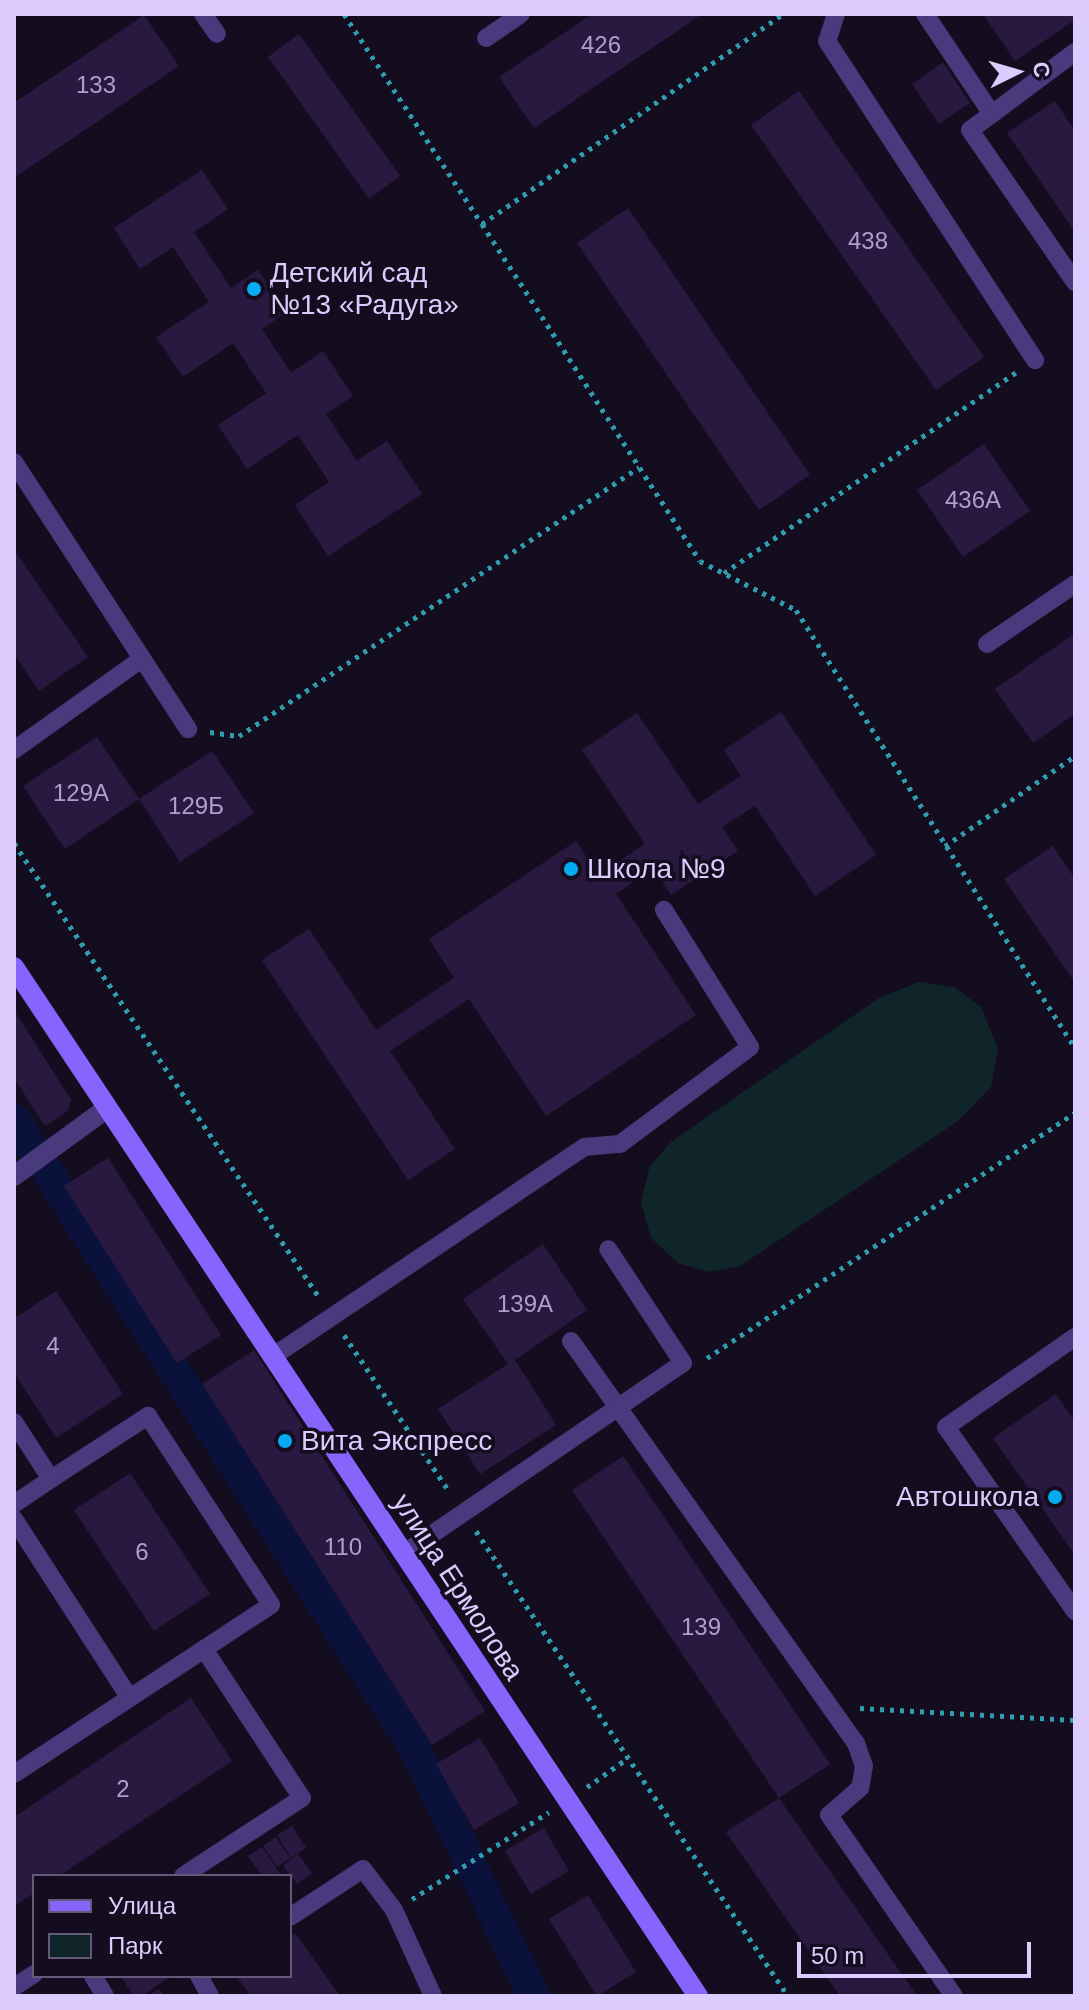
<!DOCTYPE html>
<meta charset="utf-8">
<style>
body{margin:0}
#map{position:relative;width:1089px;height:2010px;overflow:hidden;background:#140d1f;font-family:Helvetica,sans-serif}
div>[style]{position:absolute}
[style*='--x']{left:calc(var(--x)*1px);top:calc(var(--y)*1px);width:calc(var(--w)*1px);rotate:calc(var(--a)*1deg)}
.green>*{inset:0;background:#102529}
.canal>*{height:32px;margin:-16px;padding:0 16px;transform-origin:16px;border-radius:16px;background:#0a123b}
.building>*{inset:0;background:#291940}
.path>*{height:5px;margin-top:-2.5px;transform-origin:0;background:repeating-linear-gradient(90deg,#309dae 0 4px,transparent 0 10px)}
.lane>*{height:18px;margin:-9px;padding:0 9px;transform-origin:9px;border-radius:9px;background:#49397d}
.street>*{height:20px;margin:-10px;padding:0 10px;transform-origin:10px;border-radius:10px;background:#49397d}
.secondary>*{height:20px;margin:-10px;padding:0 10px;transform-origin:10px;border-radius:10px;background:#8765fc}
.dots>*{width:22px;height:22px;translate:-50% -50%;box-sizing:border-box;border:4px solid #140d1f;border-radius:50%}
span{translate:-50% -50%;white-space:nowrap;text-align:center;line-height:1.15;-webkit-text-stroke:7px #140d1f;paint-order:stroke}
.number-label{font-size:24px;color:#af9fce}
.number-label span{-webkit-text-stroke-width:0}
.poi-label{font-size:28px;color:#dcccfe}
.left{translate:0 -50%;text-align:left}
.right{translate:-100% -50%;text-align:right}
.street-label{font-size:28px;color:#dcccfe}
.frame{position:absolute;inset:0;border:16px solid #dcccfe;pointer-events:none}
.legend{position:absolute;left:32px;top:1874px;width:260px;height:104px;box-sizing:border-box;background:#140d1f;border:2px solid #645978;margin:0;padding:10px 14px;list-style:none;font-size:24px;color:#dcccfe}
.legend li{display:flex;align-items:center;gap:16px;height:40px}
.legend b{width:40px;border:2px solid #645978}
.north{position:absolute;left:977px;top:32px;width:80px;height:80px;-webkit-text-stroke:6px #140d1f;paint-order:stroke;rotate:85deg;font-size:22px;font-weight:700;line-height:32px;text-align:center;color:#dcccfe}
.north::after{content:'';display:block;margin:auto;width:28px;height:36px;background:#dcccfe;clip-path:polygon(50% 0,100% 100%,50% 72%,0 100%)}
.scale{position:absolute;left:797px;top:1942px;width:234px;height:36px;box-sizing:border-box;border:4px solid #dcccfe;border-top:0;padding-left:10px;font-size:24px;line-height:28px;white-space:nowrap;color:#dcccfe;-webkit-text-stroke:6px #140d1f;paint-order:stroke}
</style>
<div id="map">
<div class="green">
<div style="clip-path:polygon(919px 982px,954px 987px,981px 1007px,998px 1048px,991px 1087px,958px 1121px,740px 1266px,708px 1272px,678px 1263px,651px 1238px,641px 1202px,650px 1166px,671px 1142px,879px 998px)"></div>
</div>
<div class="canal">
<div style="--x:14;--y:1119;--w:748;--a:57.5"></div>
<div style="--x:416;--y:1750;--w:273;--a:64.4"></div>
</div>
<div class="building">
<div style="clip-path:polygon(592px 14px,702px 14px,534px 128px,499px 77px)"></div>
<div style="clip-path:polygon(983px 14px,1075px 14px,1075px 20px,1015px 61px)"></div>
<div style="clip-path:polygon(144px 15px,179px 66px,14px 178px,14px 103px)"></div>
<div style="clip-path:polygon(299px 34px,400px 176px,369px 199px,268px 57px)"></div>
<div style="clip-path:polygon(943px 62px,970px 103px,939px 124px,912px 84px)"></div>
<div style="clip-path:polygon(799px 91px,984px 357px,936px 390px,751px 125px)"></div>
<div style="clip-path:polygon(1055px 101px,1075px 131px,1075px 232px,1007px 133px)"></div>
<div style="clip-path:polygon(202px 170px,228px 209px,194px 232px,231px 288px,258px 270px,287px 312px,262px 329px,291px 373px,323px 351px,353px 396px,326px 414px,357px 461px,387px 441px,422px 494px,328px 556px,295px 505px,329px 482px,298px 435px,247px 469px,218px 425px,266px 393px,233px 343px,183px 377px,156px 337px,209px 302px,173px 247px,140px 269px,114px 228px)"></div>
<div style="clip-path:polygon(628px 208px,810px 475px,759px 510px,577px 243px)"></div>
<div style="clip-path:polygon(984px 444px,1030px 511px,963px 557px,917px 490px)"></div>
<div style="clip-path:polygon(14px 550px,88px 657px,39px 691px,14px 654px)"></div>
<div style="clip-path:polygon(1075px 633px,1075px 714px,1033px 743px,995px 689px)"></div>
<div style="clip-path:polygon(781px 712px,876px 855px,815px 896px,755px 806px,722px 827px,738px 851px,671px 895px,653px 868px,616px 894px,696px 1015px,546px 1116px,469px 999px,390px 1051px,455px 1149px,408px 1180px,262px 960px,309px 929px,376px 1030px,454px 978px,429px 939px,576px 841px,598px 875px,645px 844px,582px 750px,637px 713px,698px 804px,741px 776px,724px 750px)"></div>
<div style="clip-path:polygon(97px 737px,139px 799px,65px 849px,23px 786px)"></div>
<div style="clip-path:polygon(212px 751px,254px 813px,180px 862px,139px 799px)"></div>
<div style="clip-path:polygon(1053px 846px,1075px 879px,1075px 983px,1004px 879px)"></div>
<div style="clip-path:polygon(14px 1010px,71px 1100px,68px 1111px,45px 1126px,14px 1078px)"></div>
<div style="clip-path:polygon(108px 1158px,221px 1335px,177px 1363px,64px 1186px)"></div>
<div style="clip-path:polygon(543px 1244px,587px 1310px,515px 1360px,556px 1425px,480px 1474px,438px 1409px,508px 1364px,463px 1299px)"></div>
<div style="clip-path:polygon(56px 1291px,123px 1394px,56px 1438px,14px 1372px,14px 1319px)"></div>
<div style="clip-path:polygon(254px 1350px,485px 1711px,432px 1745px,202px 1384px)"></div>
<div style="clip-path:polygon(1056px 1394px,1075px 1422px,1075px 1555px,993px 1438px)"></div>
<div style="clip-path:polygon(623px 1456px,830px 1764px,779px 1798px,572px 1490px)"></div>
<div style="clip-path:polygon(130px 1473px,210px 1594px,154px 1631px,74px 1510px)"></div>
<div style="clip-path:polygon(191px 1698px,232px 1761px,59px 1876px,34px 1876px,34px 1893px,14px 1906px,14px 1817px)"></div>
<div style="clip-path:polygon(480px 1738px,519px 1803px,474px 1830px,436px 1764px)"></div>
<div style="clip-path:polygon(779px 1798px,917px 1996px,840px 1996px,726px 1832px)"></div>
<div style="clip-path:polygon(292px 1826px,306px 1848px,291px 1858px,277px 1835px)"></div>
<div style="clip-path:polygon(544px 1828px,569px 1871px,531px 1894px,505px 1851px)"></div>
<div style="clip-path:polygon(276px 1837px,290px 1858px,277px 1867px,263px 1846px)"></div>
<div style="clip-path:polygon(262px 1847px,280px 1874px,277px 1876px,262px 1876px,248px 1856px)"></div>
<div style="clip-path:polygon(298px 1854px,312px 1873px,297px 1884px,283px 1866px)"></div>
<div style="clip-path:polygon(588px 1895px,636px 1972px,597px 1996px,549px 1919px)"></div>
<div style="clip-path:polygon(295px 1933px,340px 1996px,251px 1996px,236px 1976px,290px 1976px,290px 1936px)"></div>
<div style="clip-path:polygon(120px 1976px,171px 1976px,142px 1996px,134px 1996px)"></div>
<div style="clip-path:polygon(159px 1989px,164px 1996px,148px 1996px)"></div>
</div>
<div class="path">
<div style="--x:344;--y:14;--w:251;--a:56.7"></div>
<div style="--x:482;--y:224;--w:367;--a:-34.9"></div>
<div style="--x:482;--y:224;--w:401;--a:57.1"></div>
<div style="--x:700;--y:561;--w:108;--a:27"></div>
<div style="--x:796;--y:610;--w:519;--a:57.5"></div>
<div style="--x:724;--y:573;--w:357;--a:-34.5"></div>
<div style="--x:210;--y:732;--w:29;--a:8"></div>
<div style="--x:239;--y:736;--w:482;--a:-33.9"></div>
<div style="--x:14;--y:843;--w:547;--a:56.11"></div>
<div style="--x:945;--y:846;--w:158;--a:-34.7"></div>
<div style="--x:344;--y:1335;--w:190;--a:56.1"></div>
<div style="--x:707;--y:1358;--w:442;--a:-33.7"></div>
<div style="--x:476;--y:1531;--w:560;--a:56.14"></div>
<div style="--x:860;--y:1708;--w:215;--a:3.2"></div>
<div style="--x:587;--y:1787;--w:50;--a:-35.3"></div>
<div style="--x:412;--y:1899;--w:162;--a:-32.4"></div>
</div>
<div class="lane">
<div style="--x:203;--y:14;--w:24;--a:55"></div>
<div style="--x:836;--y:14;--w:28;--a:108"></div>
<div style="--x:827;--y:41;--w:381;--a:56.9"></div>
<div style="--x:925;--y:14;--w:120;--a:56.2"></div>
<div style="--x:992;--y:114;--w:27;--a:144"></div>
<div style="--x:970;--y:130;--w:185;--a:55.4"></div>
<div style="--x:486;--y:38;--w:42;--a:-34.4"></div>
<div style="--x:992;--y:114;--w:104;--a:-36.8"></div>
<div style="--x:14;--y:462;--w:319;--a:56.9"></div>
<div style="--x:987;--y:644;--w:107;--a:-34.3"></div>
<div style="--x:14;--y:750;--w:155;--a:-35.5"></div>
<div style="--x:1075;--y:1337;--w:157;--a:145.1"></div>
<div style="--x:946;--y:1427;--w:225;--a:55"></div>
<div style="--x:571;--y:1341;--w:493;--a:54.7"></div>
<div style="--x:856;--y:1743;--w:24;--a:71"></div>
<div style="--x:864;--y:1766;--w:22;--a:100"></div>
<div style="--x:860;--y:1788;--w:41;--a:138.9"></div>
<div style="--x:829;--y:1815;--w:220;--a:55.4"></div>
<div style="--x:272;--y:1357;--w:376;--a:-33.9"></div>
<div style="--x:584;--y:1147;--w:36;--a:-5"></div>
<div style="--x:620;--y:1144;--w:162;--a:-36.7"></div>
<div style="--x:750;--y:1047;--w:162;--a:-122.1"></div>
<div style="--x:14;--y:1422;--w:68;--a:57"></div>
<div style="--x:51;--y:1479;--w:116;--a:-33"></div>
<div style="--x:148;--y:1416;--w:225;--a:56.9"></div>
<div style="--x:271;--y:1605;--w:80;--a:146.7"></div>
<div style="--x:14;--y:1504;--w:45;--a:-34"></div>
<div style="--x:14;--y:1519;--w:213;--a:57.1"></div>
<div style="--x:403;--y:1554;--w:339;--a:-34.3"></div>
<div style="--x:683;--y:1363;--w:136;--a:-123.3"></div>
<div style="--x:14;--y:1774;--w:227;--a:-33.3"></div>
<div style="--x:204;--y:1649;--w:178;--a:56.7"></div>
<div style="--x:302;--y:1798;--w:142;--a:146.8"></div>
<div style="--x:290;--y:1917;--w:87;--a:-33.3"></div>
<div style="--x:363;--y:1869;--w:51;--a:52.9"></div>
<div style="--x:394;--y:1910;--w:94;--a:65.6"></div>
<div style="--x:93;--y:1976;--w:23;--a:59"></div>
<div style="--x:199;--y:1976;--w:23;--a:61"></div>
<div style="--x:14;--y:1987;--w:24;--a:-33"></div>
</div>
<div class="street">
<div style="--x:14;--y:1176;--w:114;--a:-36.1"></div>
</div>
<div class="secondary">
<div style="--x:14;--y:967;--w:1236;--a:56.39"></div>
</div>
<div class="dots">
<div style="left:254px;top:289px;background:#05abf1"></div>
<div style="left:571px;top:869px;background:#05abf1"></div>
<div style="left:285px;top:1441px;background:#05abf1"></div>
<div style="left:1055px;top:1497px;background:#05abf1"></div>
</div>
<div class="number-label">
<span style="left:601px;top:45px">426</span>
<span style="left:96px;top:85px">133</span>
<span style="left:868px;top:241px">438</span>
<span style="left:973px;top:500px">436А</span>
<span style="left:81px;top:793px">129А</span>
<span style="left:196px;top:806px">129Б</span>
<span style="left:525px;top:1304px">139А</span>
<span style="left:53px;top:1346px">4</span>
<span style="left:343px;top:1547px">110</span>
<span style="left:142px;top:1552px">6</span>
<span style="left:701px;top:1627px">139</span>
<span style="left:123px;top:1789px">2</span>
</div>
<div class="poi-label">
<span class="left" style="left:270px;top:289px">Детский сад<br>№13 «Радуга»</span>
<span class="left" style="left:587px;top:869px">Школа №9</span>
<span class="left" style="left:301px;top:1441px">Вита Экспресс</span>
<span class="right" style="left:1039px;top:1497px">Автошкола</span>
</div>
<div class="street-label">
<span style="left:458px;top:1587px;rotate:57deg">улица Ермолова</span>
</div>
<div class="frame"></div>
<ul class="legend">
<li><b style="height:10px;background:#8765fc"></b>Улица</li>
<li><b style="height:22px;background:#102529"></b>Парк</li>
</ul>
<div class="north">С</div>
<div class="scale">50 m</div>
</div>
